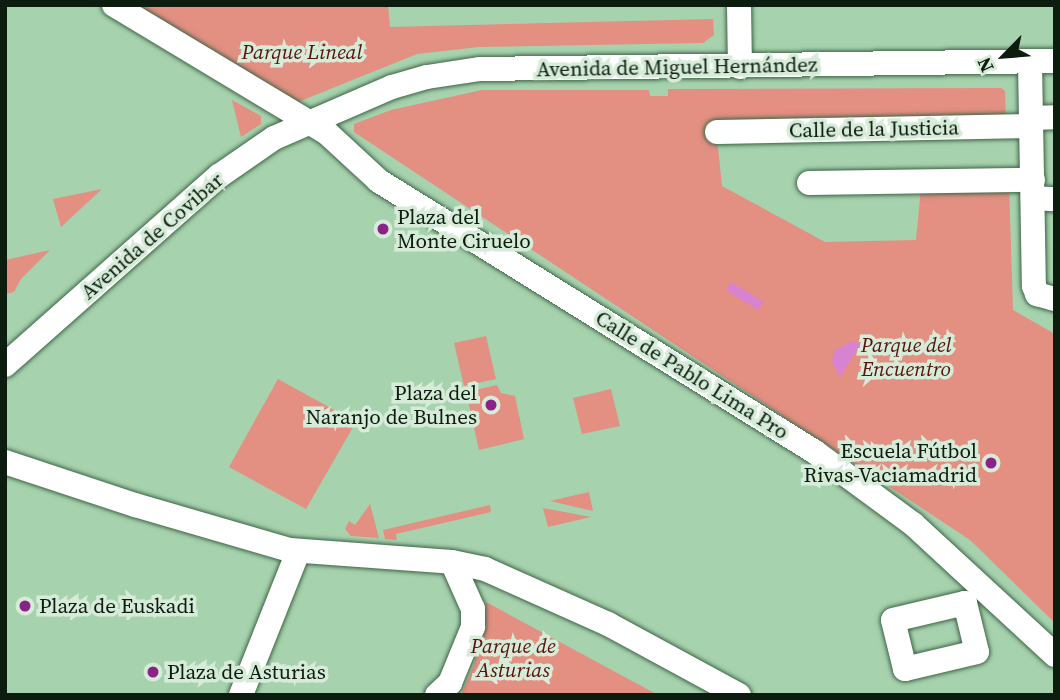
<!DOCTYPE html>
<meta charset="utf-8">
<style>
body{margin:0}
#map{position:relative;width:1060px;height:700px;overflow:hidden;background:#a7d2ae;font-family:"Source Serif 4",serif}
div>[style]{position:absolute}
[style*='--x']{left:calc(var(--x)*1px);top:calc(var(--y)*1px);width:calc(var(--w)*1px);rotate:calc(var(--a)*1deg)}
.green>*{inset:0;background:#e38f82}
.water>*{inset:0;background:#d783d1}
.roads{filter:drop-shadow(0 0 2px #3e6546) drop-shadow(0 0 2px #3e6546)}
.minor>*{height:24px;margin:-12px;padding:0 12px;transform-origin:12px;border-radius:12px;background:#fff}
.dots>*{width:19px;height:19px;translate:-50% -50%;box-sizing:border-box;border:4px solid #d6ecd9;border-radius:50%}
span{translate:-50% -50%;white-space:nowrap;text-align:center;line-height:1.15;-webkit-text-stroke:7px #d6ecd9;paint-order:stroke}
.park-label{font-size:21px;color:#58110b;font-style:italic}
.street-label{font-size:21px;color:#0c1c0f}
.poi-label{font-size:21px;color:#0c1c0f}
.left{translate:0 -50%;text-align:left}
.right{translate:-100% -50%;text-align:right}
.frame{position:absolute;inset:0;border:7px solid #0c1c0f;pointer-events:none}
.north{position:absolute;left:969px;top:21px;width:70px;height:70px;-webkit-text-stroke:5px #d6ecd9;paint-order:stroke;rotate:245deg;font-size:19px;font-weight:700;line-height:28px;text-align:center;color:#0c1c0f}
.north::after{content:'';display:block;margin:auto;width:24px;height:32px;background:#0c1c0f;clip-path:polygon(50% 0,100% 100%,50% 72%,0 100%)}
</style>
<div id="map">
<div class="green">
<div style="clip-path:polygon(128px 5px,388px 5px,390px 27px,713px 19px,714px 35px,703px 43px,479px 47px,417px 54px,298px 102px)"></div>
<div style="clip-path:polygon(1001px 88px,1005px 91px,1006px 123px,716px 128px,722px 186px,825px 242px,916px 240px,921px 188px,1009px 184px,1013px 310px,1055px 334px,1055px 623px,970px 540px,354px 132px,354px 124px,391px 110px,482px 90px,649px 90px,650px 96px,668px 96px,668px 89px)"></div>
<div style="clip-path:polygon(232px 100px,261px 116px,261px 124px,241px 137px)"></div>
<div style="clip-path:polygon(102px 189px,61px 227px,53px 199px)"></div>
<div style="clip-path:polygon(50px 250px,21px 279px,14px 292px,5px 294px,5px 260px)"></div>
<div style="clip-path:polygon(486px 336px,496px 379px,464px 386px,454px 343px)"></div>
<div style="clip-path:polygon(278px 379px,356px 422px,306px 509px,229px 467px)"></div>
<div style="clip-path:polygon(497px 385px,501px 393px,515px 396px,524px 439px,479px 450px,466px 392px)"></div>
<div style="clip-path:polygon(611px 389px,620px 426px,582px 434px,573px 398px)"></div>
<div style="clip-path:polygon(589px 492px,593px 511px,550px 501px)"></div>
<div style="clip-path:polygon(370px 504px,379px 538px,351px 536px,345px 529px,349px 521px,355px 525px)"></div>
<div style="clip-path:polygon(490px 505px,491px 512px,396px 534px,397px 540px,385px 539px,383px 530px)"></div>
<div style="clip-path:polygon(543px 508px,591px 517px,548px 527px)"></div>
<div style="clip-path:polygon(486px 602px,658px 695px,461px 695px,474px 665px)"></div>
</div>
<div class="water">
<div style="clip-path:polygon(731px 282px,764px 302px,758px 310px,726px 290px)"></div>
<div style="clip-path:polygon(850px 342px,861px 343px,840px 377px,832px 362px,834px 351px)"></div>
</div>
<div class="roads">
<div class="minor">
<div style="--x:114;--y:5;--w:249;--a:31"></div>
<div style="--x:327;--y:133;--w:71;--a:42.7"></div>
<div style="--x:379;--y:181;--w:513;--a:31.86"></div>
<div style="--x:815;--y:452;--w:122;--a:36.3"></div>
<div style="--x:913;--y:524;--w:193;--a:42.7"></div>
<div style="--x:739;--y:5;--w:62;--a:89.1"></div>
<div style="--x:1030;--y:63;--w:223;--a:89"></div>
<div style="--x:1034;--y:286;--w:9;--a:69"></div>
<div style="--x:1037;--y:294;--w:19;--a:16"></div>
<div style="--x:1031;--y:118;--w:24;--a:-2"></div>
<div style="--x:717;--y:132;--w:314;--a:-1.1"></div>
<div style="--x:809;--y:183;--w:224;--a:-0.8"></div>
<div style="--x:1033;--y:198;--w:22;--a:3"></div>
<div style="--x:5;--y:365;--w:286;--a:-41.5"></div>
<div style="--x:219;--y:176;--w:67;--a:-34.6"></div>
<div style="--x:274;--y:138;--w:129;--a:-23.4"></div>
<div style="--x:392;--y:87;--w:36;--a:-16"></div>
<div style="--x:427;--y:77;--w:54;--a:-8.6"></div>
<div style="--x:480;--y:69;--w:575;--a:-0.8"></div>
<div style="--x:5;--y:462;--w:137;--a:18.3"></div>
<div style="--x:135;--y:505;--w:161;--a:16.2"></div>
<div style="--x:290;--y:550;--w:162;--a:4.2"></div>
<div style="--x:452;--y:562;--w:34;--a:12"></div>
<div style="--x:485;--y:569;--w:135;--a:24.1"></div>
<div style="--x:608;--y:624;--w:149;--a:28.5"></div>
<div style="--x:965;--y:603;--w:50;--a:76.2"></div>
<div style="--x:977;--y:652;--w:74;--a:166.7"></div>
<div style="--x:905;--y:669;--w:50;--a:-103.8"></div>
<div style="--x:893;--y:620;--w:74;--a:-13.3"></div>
<div style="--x:241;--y:695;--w:154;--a:-68.3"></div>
<div style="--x:437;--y:695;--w:18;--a:-43"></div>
<div style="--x:450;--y:683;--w:61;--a:-67.7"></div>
<div style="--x:473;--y:627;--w:18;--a:-90"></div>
<div style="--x:473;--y:609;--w:51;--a:-114.1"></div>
</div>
</div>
<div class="dots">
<div style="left:383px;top:229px;background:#8b2287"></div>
<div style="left:491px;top:405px;background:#8b2287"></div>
<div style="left:991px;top:463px;background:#8b2287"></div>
<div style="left:25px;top:606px;background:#8b2287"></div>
<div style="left:153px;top:672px;background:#8b2287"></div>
</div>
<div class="park-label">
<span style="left:302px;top:52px">Parque Lineal</span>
<span style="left:906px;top:357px">Parque del<br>Encuentro</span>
<span style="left:513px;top:658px">Parque de<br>Asturias</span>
</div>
<div class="street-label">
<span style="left:677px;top:67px;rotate:-1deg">Avenida de Miguel Hernández</span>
<span style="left:874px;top:129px;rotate:-1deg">Calle de la Justicia</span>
<span style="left:152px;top:236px;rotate:-41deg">Avenida de Covibar</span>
<span style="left:692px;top:375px;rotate:32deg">Calle de Pablo Lima Pro</span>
</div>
<div class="poi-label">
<span class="left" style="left:397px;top:229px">Plaza del<br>Monte Ciruelo</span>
<span class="right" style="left:477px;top:405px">Plaza del<br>Naranjo de Bulnes</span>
<span class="right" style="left:977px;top:463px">Escuela Fútbol<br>Rivas-Vaciamadrid</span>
<span class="left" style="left:39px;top:606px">Plaza de Euskadi</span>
<span class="left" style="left:167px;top:672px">Plaza de Asturias</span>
</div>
<div class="frame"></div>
<div class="north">N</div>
</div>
